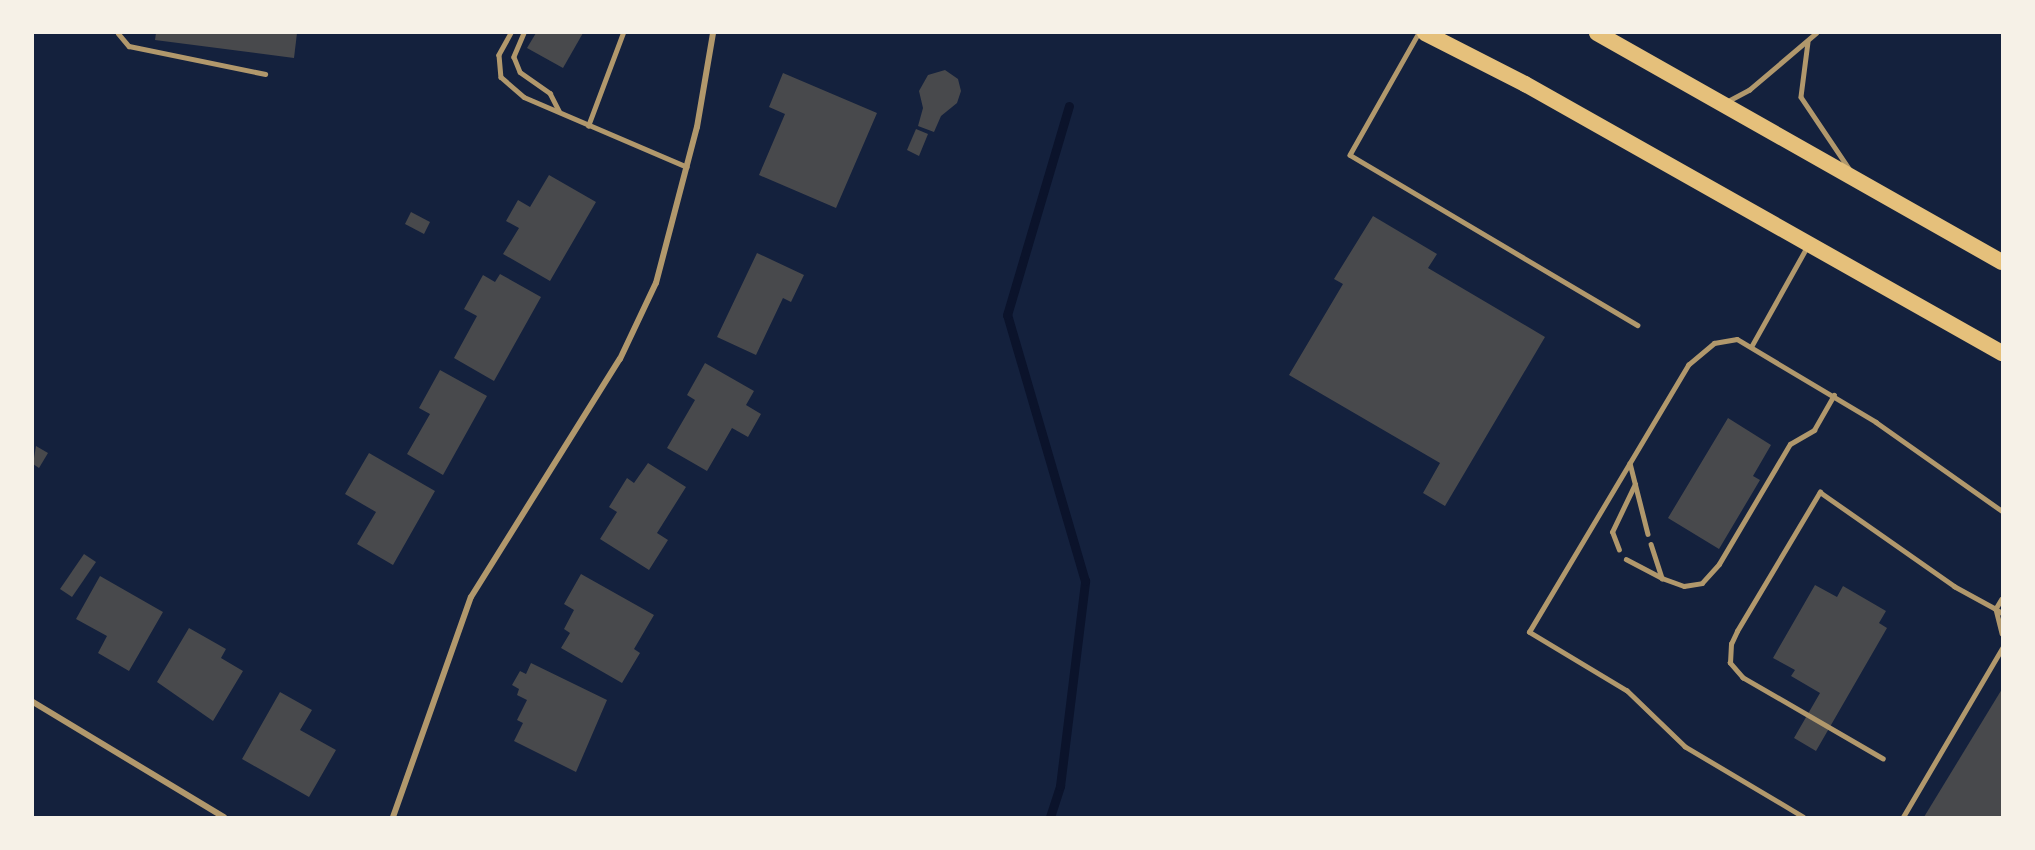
<!DOCTYPE html>
<style>
body{margin:0}
#map{position:relative;width:2035px;height:850px;overflow:hidden;background:#14213d;font-family:"Work Sans",sans-serif}
div>[style]{position:absolute}
[style*='--x']{left:calc(var(--x)*1px);top:calc(var(--y)*1px);width:calc(var(--w)*1px);rotate:calc(var(--a)*1deg)}
.stream>*{height:9px;margin:-4.5px;padding:0 4.5px;transform-origin:4.5px;border-radius:4.5px;background:#0b132b}
.building>*{inset:0;background:#48494c}
.service>*{height:4.5px;margin:-2.25px;padding:0 2.25px;transform-origin:2.25px;border-radius:2.25px;background:#b1986c}
.minor>*{height:6px;margin:-3px;padding:0 3px;transform-origin:3px;border-radius:3px;background:#b1986c}
.trunk>*{height:16px;margin:-8px;padding:0 8px;transform-origin:8px;border-radius:8px;background:#e5c07b}
span{translate:-50% -50%;white-space:nowrap;text-align:center;line-height:1.15;-webkit-text-stroke:6px #f6f1e7;paint-order:stroke}
.frame{position:absolute;inset:0;border:34px solid #f6f1e7;pointer-events:none}
</style>
<div id="map">
<div class="stream">
<div style="--x:1050;--y:817;--w:33;--a:-72"></div>
<div style="--x:1060;--y:786;--w:207;--a:-83"></div>
<div style="--x:1085;--y:581;--w:277;--a:-106.3"></div>
<div style="--x:1007;--y:315;--w:218;--a:-73.5"></div>
</div>
<div class="building">
<div style="clip-path:polygon(156px 33px,297px 33px,294px 58px,155px 40px)"></div>
<div style="clip-path:polygon(536px 33px,583px 33px,563px 68px,527px 48px)"></div>
<div style="clip-path:polygon(945px 70px,958px 79px,961px 91px,957px 103px,941px 116px,934px 132px,918px 126px,923px 108px,919px 91px,928px 75px)"></div>
<div style="clip-path:polygon(783px 73px,877px 113px,836px 208px,759px 175px,785px 114px,769px 107px)"></div>
<div style="clip-path:polygon(916px 129px,928px 134px,919px 156px,907px 150px)"></div>
<div style="clip-path:polygon(549px 175px,596px 202px,550px 281px,503px 254px,519px 228px,506px 221px,518px 200px,530px 207px)"></div>
<div style="clip-path:polygon(411px 212px,430px 222px,424px 234px,405px 224px)"></div>
<div style="clip-path:polygon(1373px 216px,1437px 254px,1428px 268px,1545px 337px,1445px 506px,1423px 493px,1440px 463px,1289px 375px,1343px 284px,1334px 279px)"></div>
<div style="clip-path:polygon(757px 253px,804px 275px,791px 302px,783px 298px,756px 355px,717px 337px)"></div>
<div style="clip-path:polygon(500px 274px,541px 297px,494px 381px,454px 358px,477px 316px,464px 309px,483px 275px,495px 282px)"></div>
<div style="clip-path:polygon(705px 363px,754px 391px,746px 405px,761px 414px,748px 437px,732px 428px,707px 471px,667px 448px,695px 400px,687px 395px)"></div>
<div style="clip-path:polygon(440px 370px,487px 396px,443px 475px,407px 454px,430px 414px,419px 408px)"></div>
<div style="clip-path:polygon(1728px 418px,1771px 445px,1753px 476px,1760px 480px,1719px 549px,1668px 518px)"></div>
<div style="clip-path:polygon(36px 446px,48px 453px,39px 468px,33px 464px)"></div>
<div style="clip-path:polygon(369px 453px,435px 491px,393px 565px,357px 544px,376px 512px,345px 494px)"></div>
<div style="clip-path:polygon(648px 463px,686px 487px,657px 533px,668px 540px,649px 570px,600px 539px,617px 512px,609px 507px,627px 478px,634px 483px)"></div>
<div style="clip-path:polygon(84px 554px,96px 562px,72px 597px,60px 589px)"></div>
<div style="clip-path:polygon(581px 574px,654px 615px,634px 649px,640px 653px,622px 683px,561px 648px,570px 633px,564px 629px,574px 610px,564px 604px)"></div>
<div style="clip-path:polygon(100px 576px,163px 612px,129px 671px,98px 653px,107px 636px,76px 619px)"></div>
<div style="clip-path:polygon(1815px 585px,1837px 597px,1843px 586px,1886px 611px,1879px 623px,1887px 628px,1816px 751px,1794px 738px,1820px 693px,1791px 676px,1795px 670px,1773px 658px)"></div>
<div style="clip-path:polygon(189px 628px,226px 649px,221px 658px,243px 671px,213px 721px,157px 682px)"></div>
<div style="clip-path:polygon(531px 663px,607px 700px,576px 772px,514px 741px,523px 723px,517px 720px,527px 700px,517px 695px,519px 689px,512px 685px,520px 671px,526px 674px)"></div>
<div style="clip-path:polygon(2002px 689px,2002px 817px,1924px 817px)"></div>
<div style="clip-path:polygon(280px 692px,312px 710px,300px 730px,336px 750px,309px 797px,242px 759px)"></div>
</div>
<div class="service">
<div style="--x:118;--y:33;--w:17;--a:50"></div>
<div style="--x:129;--y:46;--w:139;--a:11.6"></div>
<div style="--x:511;--y:33;--w:25;--a:119"></div>
<div style="--x:499;--y:55;--w:22;--a:85"></div>
<div style="--x:501;--y:77;--w:30;--a:41"></div>
<div style="--x:524;--y:97;--w:177;--a:23.2"></div>
<div style="--x:524;--y:33;--w:26;--a:113"></div>
<div style="--x:514;--y:57;--w:16;--a:68"></div>
<div style="--x:520;--y:72;--w:37;--a:35"></div>
<div style="--x:550;--y:93;--w:20;--a:63"></div>
<div style="--x:1419;--y:33;--w:140;--a:119.5"></div>
<div style="--x:1350;--y:155;--w:334;--a:30.6"></div>
<div style="--x:1808;--y:42;--w:55;--a:97.3"></div>
<div style="--x:1801;--y:97;--w:88;--a:56.1"></div>
<div style="--x:1728;--y:101;--w:24;--a:-28"></div>
<div style="--x:1749;--y:90;--w:88;--a:-40.4"></div>
<div style="--x:588;--y:126;--w:99;--a:-69.4"></div>
<div style="--x:1751;--y:347;--w:115;--a:-60.8"></div>
<div style="--x:1630;--y:463;--w:73;--a:75.8"></div>
<div style="--x:1651;--y:544;--w:36;--a:72"></div>
<div style="--x:1662;--y:578;--w:23;--a:20"></div>
<div style="--x:1684;--y:586;--w:18;--a:-9"></div>
<div style="--x:1702;--y:583;--w:25;--a:-48"></div>
<div style="--x:1719;--y:564;--w:139;--a:-59.4"></div>
<div style="--x:1790;--y:444;--w:28;--a:-30"></div>
<div style="--x:1814;--y:430;--w:40;--a:-60.3"></div>
<div style="--x:1619;--y:550;--w:19;--a:-111"></div>
<div style="--x:1612;--y:532;--w:53;--a:-64.4"></div>
<div style="--x:1626;--y:559;--w:41;--a:27.8"></div>
<div style="--x:2002;--y:599;--w:12;--a:121"></div>
<div style="--x:1996;--y:609;--w:7;--a:34"></div>
<div style="--x:1883;--y:759;--w:162;--a:-149.9"></div>
<div style="--x:1743;--y:678;--w:20;--a:-131"></div>
<div style="--x:1730;--y:663;--w:19;--a:-87"></div>
<div style="--x:1731;--y:644;--w:14;--a:-65"></div>
<div style="--x:1737;--y:631;--w:162;--a:-59.2"></div>
<div style="--x:1820;--y:492;--w:164;--a:35"></div>
<div style="--x:1954;--y:586;--w:48;--a:28.7"></div>
<div style="--x:1996;--y:609;--w:25;--a:76"></div>
<div style="--x:1803;--y:817;--w:137;--a:-149.3"></div>
<div style="--x:1685;--y:747;--w:81;--a:-136"></div>
<div style="--x:1627;--y:691;--w:114;--a:-149"></div>
<div style="--x:1529;--y:632;--w:311;--a:-59.2"></div>
<div style="--x:1688;--y:365;--w:34;--a:-40"></div>
<div style="--x:1714;--y:343;--w:23;--a:-10"></div>
<div style="--x:1737;--y:339;--w:162;--a:30.8"></div>
<div style="--x:1876;--y:422;--w:154;--a:35.2"></div>
<div style="--x:1903;--y:817;--w:196;--a:-59.6"></div>
</div>
<div class="minor">
<div style="--x:33;--y:702;--w:223;--a:31.1"></div>
<div style="--x:393;--y:817;--w:233;--a:-70.5"></div>
<div style="--x:471;--y:597;--w:281;--a:-58"></div>
<div style="--x:620;--y:359;--w:84;--a:-64.7"></div>
<div style="--x:656;--y:283;--w:161;--a:-75.3"></div>
<div style="--x:697;--y:127;--w:95;--a:-80.3"></div>
</div>
<div class="trunk">
<div style="--x:1425;--y:33;--w:112;--a:27"></div>
<div style="--x:1525;--y:84;--w:548;--a:29.42"></div>
<div style="--x:1597;--y:33;--w:465;--a:29.5"></div>
</div>
<div class="frame"></div>
</div>
